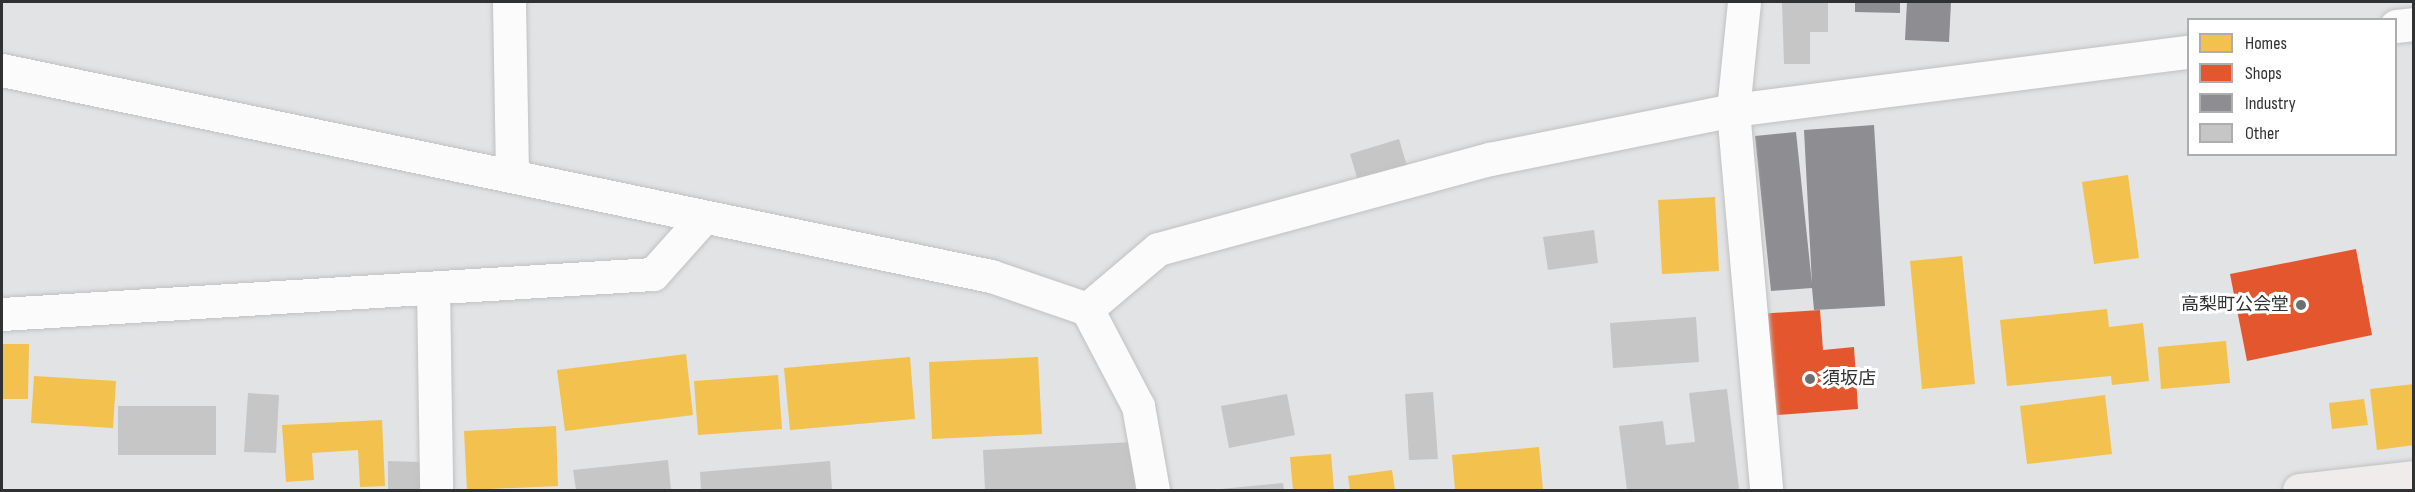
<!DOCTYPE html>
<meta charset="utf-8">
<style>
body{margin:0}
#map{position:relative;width:2415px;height:492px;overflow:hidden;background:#e2e3e4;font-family:"Sofia Sans Condensed","Noto Sans JP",sans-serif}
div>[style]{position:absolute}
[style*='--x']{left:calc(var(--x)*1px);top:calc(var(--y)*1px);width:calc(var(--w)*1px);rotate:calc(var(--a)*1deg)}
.homes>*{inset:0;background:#f2c14e}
.shops>*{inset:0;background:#e4572e}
.industry>*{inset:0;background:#8d8d92}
.building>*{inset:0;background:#c6c6c7}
.roads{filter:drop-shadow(0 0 2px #c1c1c2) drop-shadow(0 0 2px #c1c1c2)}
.minor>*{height:33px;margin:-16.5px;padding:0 16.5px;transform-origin:16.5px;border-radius:16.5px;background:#fbfbfb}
.highway>*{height:33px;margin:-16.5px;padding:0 16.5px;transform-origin:16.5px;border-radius:16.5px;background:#f1ecec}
.dots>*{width:16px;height:16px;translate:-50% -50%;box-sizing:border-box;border:3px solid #fff;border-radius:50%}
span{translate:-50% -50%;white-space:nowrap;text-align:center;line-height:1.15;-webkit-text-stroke:6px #fff;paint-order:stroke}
.poi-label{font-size:18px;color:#303132}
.right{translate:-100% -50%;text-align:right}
.left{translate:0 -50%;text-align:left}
.frame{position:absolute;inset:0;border:3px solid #303132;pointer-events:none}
.legend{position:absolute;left:2187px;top:18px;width:210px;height:138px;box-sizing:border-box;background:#fff;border:2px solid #acadad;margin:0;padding:8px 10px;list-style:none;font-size:18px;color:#303132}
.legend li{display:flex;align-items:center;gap:12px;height:30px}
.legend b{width:30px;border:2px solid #acadad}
</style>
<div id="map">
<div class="homes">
<div style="clip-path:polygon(2128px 175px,2139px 258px,2094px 264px,2082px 182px)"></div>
<div style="clip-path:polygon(1715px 197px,1719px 271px,1662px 274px,1658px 200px)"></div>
<div style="clip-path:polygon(1962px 256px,1975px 384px,1922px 389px,1910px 261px)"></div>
<div style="clip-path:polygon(2107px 309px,2109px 327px,2143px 323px,2149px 381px,2112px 385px,2111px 376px,2007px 386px,2000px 320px)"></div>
<div style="clip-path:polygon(2226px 341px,2230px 383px,2161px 389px,2158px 347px)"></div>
<div style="clip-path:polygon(2px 344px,29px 344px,28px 399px,2px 399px)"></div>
<div style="clip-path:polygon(686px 354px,693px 415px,565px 431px,557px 370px)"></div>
<div style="clip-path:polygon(910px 357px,915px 419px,790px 430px,784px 368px)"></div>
<div style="clip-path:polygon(1038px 357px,1042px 434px,932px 439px,929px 362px)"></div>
<div style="clip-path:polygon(778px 375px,782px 429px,698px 435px,694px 381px)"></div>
<div style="clip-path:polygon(34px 376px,116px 381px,113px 428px,31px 423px)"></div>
<div style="clip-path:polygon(2414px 384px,2414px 445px,2377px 450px,2370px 389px)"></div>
<div style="clip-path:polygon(2105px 395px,2112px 454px,2027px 464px,2020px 406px)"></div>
<div style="clip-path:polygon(2364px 399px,2368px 425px,2332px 429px,2329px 403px)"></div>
<div style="clip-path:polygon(382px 420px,385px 486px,360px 487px,358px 450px,312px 453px,314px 480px,286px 482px,282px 425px)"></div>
<div style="clip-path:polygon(556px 426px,558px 486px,467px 490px,464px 431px)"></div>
<div style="clip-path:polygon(1539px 447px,1543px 490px,1455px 490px,1452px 455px)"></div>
<div style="clip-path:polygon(1331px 454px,1334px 490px,1293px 490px,1290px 457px)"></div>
<div style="clip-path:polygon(1392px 470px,1395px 490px,1350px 490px,1348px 476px)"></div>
</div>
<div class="shops">
<div style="clip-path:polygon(2356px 249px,2372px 335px,2247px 361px,2230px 274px)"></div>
<div style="clip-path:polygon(1820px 310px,1823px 350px,1854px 347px,1858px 409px,1765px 416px,1758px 314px)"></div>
</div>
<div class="industry">
<div style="clip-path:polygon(1855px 2px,1900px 2px,1900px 13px,1855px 12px)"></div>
<div style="clip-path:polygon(1907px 2px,1951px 2px,1949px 42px,1905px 40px)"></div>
<div style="clip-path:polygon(1874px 125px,1885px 306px,1814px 310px,1812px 288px,1771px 291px,1755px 136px,1796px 132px,1812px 284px,1804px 130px)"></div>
</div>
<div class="building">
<div style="clip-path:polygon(1782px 2px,1828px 2px,1828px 32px,1810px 32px,1810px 64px,1784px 64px)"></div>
<div style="clip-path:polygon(1399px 139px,1407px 166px,1358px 181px,1350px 154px)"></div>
<div style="clip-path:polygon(1594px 230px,1598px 263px,1548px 270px,1543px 237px)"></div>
<div style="clip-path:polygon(1696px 317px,1699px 362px,1613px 368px,1610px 323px)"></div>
<div style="clip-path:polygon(1727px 389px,1739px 489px,1627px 490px,1619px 426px,1663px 421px,1666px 445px,1695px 442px,1689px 393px)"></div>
<div style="clip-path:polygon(1433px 392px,1438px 459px,1409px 460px,1405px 394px)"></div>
<div style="clip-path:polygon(248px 393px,279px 395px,276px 453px,244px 452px)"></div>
<div style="clip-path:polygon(1287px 394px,1295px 435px,1229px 448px,1221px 406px)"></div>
<div style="clip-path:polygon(118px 406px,216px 406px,216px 455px,118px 455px)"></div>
<div style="clip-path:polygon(1133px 442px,1135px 490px,985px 490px,983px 450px)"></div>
<div style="clip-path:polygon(668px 460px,671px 490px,576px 490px,573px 470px)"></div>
<div style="clip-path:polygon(388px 461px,422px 462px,422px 490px,388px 490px)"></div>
<div style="clip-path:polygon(830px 461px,832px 490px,701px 490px,700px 472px)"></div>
<div style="clip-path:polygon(1283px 483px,1284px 490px,1221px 490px,1221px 489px)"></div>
</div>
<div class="roads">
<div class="minor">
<div style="--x:509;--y:2;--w:174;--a:89"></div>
<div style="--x:1744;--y:2;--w:109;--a:95.8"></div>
<div style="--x:1733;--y:110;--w:381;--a:85"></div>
<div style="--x:2396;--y:26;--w:18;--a:-6"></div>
<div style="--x:2;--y:70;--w:1010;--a:11.77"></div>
<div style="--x:991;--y:276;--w:102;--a:19"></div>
<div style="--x:1087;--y:309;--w:110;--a:62.3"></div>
<div style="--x:1138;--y:406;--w:85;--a:79.9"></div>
<div style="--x:433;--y:288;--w:202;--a:89.1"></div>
<div style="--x:1087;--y:309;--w:93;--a:-40.2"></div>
<div style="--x:1158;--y:249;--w:344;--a:-15.2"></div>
<div style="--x:1490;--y:159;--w:248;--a:-11.4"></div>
<div style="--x:1733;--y:110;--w:459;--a:-7.3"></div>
<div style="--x:2;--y:314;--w:652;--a:-3.52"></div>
<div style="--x:653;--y:274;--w:76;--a:-48.2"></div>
</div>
<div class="highway">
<div style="--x:2299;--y:490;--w:116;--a:-6.4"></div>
</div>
</div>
<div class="dots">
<div style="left:2301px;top:305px;background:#6e6f70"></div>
<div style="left:1810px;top:379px;background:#6e6f70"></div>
</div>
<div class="poi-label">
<span class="right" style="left:2289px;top:305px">高梨町公会堂</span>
<span class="left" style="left:1822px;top:379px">須坂店</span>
</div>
<div class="frame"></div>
<ul class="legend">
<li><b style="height:16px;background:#f2c14e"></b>Homes</li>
<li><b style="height:16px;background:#e4572e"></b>Shops</li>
<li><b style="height:16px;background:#8d8d92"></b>Industry</li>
<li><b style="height:16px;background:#c6c6c7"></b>Other</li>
</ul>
</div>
